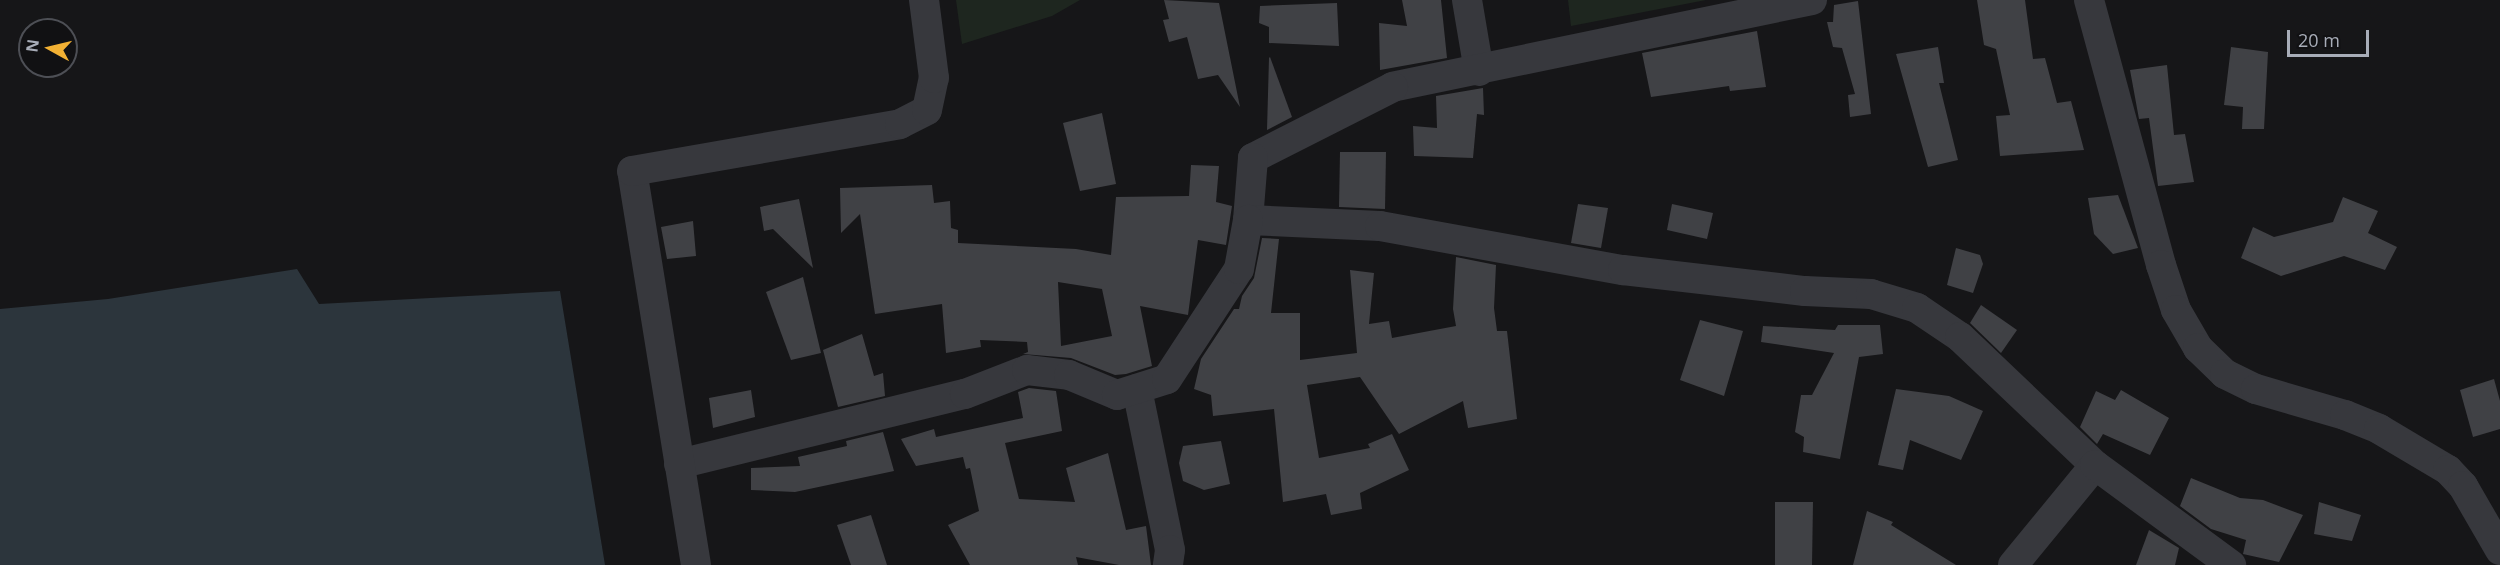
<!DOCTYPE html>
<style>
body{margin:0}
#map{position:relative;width:2500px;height:565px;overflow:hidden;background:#161618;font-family:"Open Sans",sans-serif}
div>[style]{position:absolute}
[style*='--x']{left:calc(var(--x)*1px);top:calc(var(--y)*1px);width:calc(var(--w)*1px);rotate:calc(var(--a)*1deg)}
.green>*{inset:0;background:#1e261f}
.water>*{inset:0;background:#2c353c}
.building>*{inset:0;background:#404145}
.minor>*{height:30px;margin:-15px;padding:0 15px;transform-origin:15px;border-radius:15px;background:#37383d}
span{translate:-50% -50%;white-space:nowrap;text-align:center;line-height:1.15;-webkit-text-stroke:4.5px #111113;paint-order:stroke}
.north{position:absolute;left:18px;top:18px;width:60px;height:60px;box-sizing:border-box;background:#111113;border:2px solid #4d4f55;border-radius:50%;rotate:278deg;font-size:16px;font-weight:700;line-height:24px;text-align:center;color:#a8adb8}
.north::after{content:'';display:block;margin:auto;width:21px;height:27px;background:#f2b134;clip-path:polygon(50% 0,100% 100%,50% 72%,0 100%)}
.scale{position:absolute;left:2287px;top:30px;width:82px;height:27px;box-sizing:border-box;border:3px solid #a8adb8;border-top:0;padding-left:8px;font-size:18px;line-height:21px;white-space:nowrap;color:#a8adb8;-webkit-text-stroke:4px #111113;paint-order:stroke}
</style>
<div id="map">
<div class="green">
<div style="clip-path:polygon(956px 0,1080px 0,1052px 16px,962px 44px)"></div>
<div style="clip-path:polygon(1568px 0,1706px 0,1571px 26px)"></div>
</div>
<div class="water">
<div style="clip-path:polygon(297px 269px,319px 304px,560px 291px,605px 565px,0 565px,0 309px,108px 299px)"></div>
</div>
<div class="building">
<div style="clip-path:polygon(1164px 0,1219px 3px,1240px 107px,1218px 75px,1198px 79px,1187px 37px,1169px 42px,1163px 20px,1169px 19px)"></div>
<div style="clip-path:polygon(1402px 0,1441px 0,1447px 58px,1380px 70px,1379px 23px,1407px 26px)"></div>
<div style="clip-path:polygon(1977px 0,2025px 0,2033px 59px,2045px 58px,2057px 103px,2071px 101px,2084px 150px,2000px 156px,1996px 116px,2010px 115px,1996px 49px,1984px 45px)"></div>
<div style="clip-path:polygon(1858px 1px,1871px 114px,1850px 117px,1848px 95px,1855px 94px,1842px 48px,1833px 47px,1827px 22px,1833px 22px,1834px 5px)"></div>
<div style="clip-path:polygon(1337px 3px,1339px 46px,1269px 43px,1269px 27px,1259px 23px,1260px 6px)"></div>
<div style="clip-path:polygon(1757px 31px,1766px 87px,1730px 91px,1729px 86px,1651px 97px,1642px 53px)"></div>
<div style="clip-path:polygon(1938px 47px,1944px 83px,1939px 83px,1958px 160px,1928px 167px,1896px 54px)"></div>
<div style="clip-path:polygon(2231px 47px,2268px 52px,2264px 129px,2242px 129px,2243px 107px,2224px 105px)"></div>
<div style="clip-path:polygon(1270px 57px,1292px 117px,1267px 130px,1269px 58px)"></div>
<div style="clip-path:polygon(2167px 65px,2174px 135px,2185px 134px,2194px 182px,2158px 186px,2149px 118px,2139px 119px,2130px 70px)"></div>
<div style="clip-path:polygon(1483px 88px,1484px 115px,1477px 114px,1473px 158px,1414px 156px,1413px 126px,1437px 128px,1436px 96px)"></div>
<div style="clip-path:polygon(1102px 113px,1116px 184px,1080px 191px,1063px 123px)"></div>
<div style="clip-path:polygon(1340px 152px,1386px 152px,1385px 209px,1339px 207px)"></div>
<div style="clip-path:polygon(evenodd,1191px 165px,1219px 166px,1216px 202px,1232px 206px,1226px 245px,1198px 240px,1188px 315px,1140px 306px,1152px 366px,1126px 374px,1115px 375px,1071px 358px,1023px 354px,1028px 352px,1027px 342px,980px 340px,981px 347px,946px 353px,942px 304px,875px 314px,860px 214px,841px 233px,840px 188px,932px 185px,934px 203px,950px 201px,951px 228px,958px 230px,958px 243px,1076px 249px,1111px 255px,1116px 197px,1189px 196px,1191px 165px,1058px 282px,1102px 289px,1112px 336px,1061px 346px,1058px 282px)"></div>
<div style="clip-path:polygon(2118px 195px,2138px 248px,2113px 254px,2094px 234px,2088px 198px)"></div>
<div style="clip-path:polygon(2343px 197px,2378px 211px,2368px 233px,2397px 247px,2385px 270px,2344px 256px,2281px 276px,2241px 258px,2253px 227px,2274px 237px,2333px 222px)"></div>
<div style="clip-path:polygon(799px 199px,813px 268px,773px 229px,764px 231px,760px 207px)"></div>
<div style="clip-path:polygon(1578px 204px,1608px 208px,1601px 248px,1571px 243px)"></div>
<div style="clip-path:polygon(1672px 204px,1713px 213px,1707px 239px,1667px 230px)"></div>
<div style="clip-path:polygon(693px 221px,696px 256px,667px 259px,661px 227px)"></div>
<div style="clip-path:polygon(1262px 238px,1279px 239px,1271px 313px,1300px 313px,1300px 360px,1357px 353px,1350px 270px,1374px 273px,1369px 324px,1389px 321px,1392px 338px,1456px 326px,1453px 309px,1456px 257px,1496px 265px,1494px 308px,1497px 331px,1507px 331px,1517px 419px,1468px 428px,1463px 401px,1399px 434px,1360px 377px,1307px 385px,1319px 458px,1370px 448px,1368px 444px,1392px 434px,1409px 470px,1360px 493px,1362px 509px,1331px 515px,1326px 494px,1283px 502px,1274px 409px,1213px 416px,1211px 395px,1194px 389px,1201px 359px,1234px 309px,1239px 309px,1242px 296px,1254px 278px)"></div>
<div style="clip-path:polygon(1956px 248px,1980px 255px,1983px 264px,1973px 293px,1947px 285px)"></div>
<div style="clip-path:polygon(803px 277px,821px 353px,791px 360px,766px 292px)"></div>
<div style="clip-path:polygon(1981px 305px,2017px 330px,2001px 353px,1970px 323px)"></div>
<div style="clip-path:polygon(1700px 320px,1743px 331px,1724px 396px,1680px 380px)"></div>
<div style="clip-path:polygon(1838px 325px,1880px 325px,1883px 354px,1859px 357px,1840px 459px,1803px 452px,1804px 437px,1795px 432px,1801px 395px,1812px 395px,1834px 353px,1761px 342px,1763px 326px,1835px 330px)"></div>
<div style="clip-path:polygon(862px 334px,874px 376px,883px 373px,885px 396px,838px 407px,823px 350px)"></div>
<div style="clip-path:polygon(2494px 379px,2500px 401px,2500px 429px,2473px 437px,2460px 390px)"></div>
<div style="clip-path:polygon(1029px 388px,1056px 391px,1062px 431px,1005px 443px,1019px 499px,1075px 502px,1066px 468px,1108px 453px,1126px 530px,1146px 526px,1151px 565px,1119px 565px,1076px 557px,1078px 565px,970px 565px,948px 525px,979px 511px,970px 468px,966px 469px,963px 457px,916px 466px,901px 439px,934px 429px,936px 437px,1023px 418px,1018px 392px)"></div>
<div style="clip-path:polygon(1896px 389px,1949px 396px,1983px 411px,1961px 460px,1910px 440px,1903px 470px,1878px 465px)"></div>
<div style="clip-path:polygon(751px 390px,755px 417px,713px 428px,709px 398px)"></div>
<div style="clip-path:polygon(2121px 390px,2169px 418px,2150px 455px,2103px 434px,2097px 444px,2080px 427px,2096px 391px,2115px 400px)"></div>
<div style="clip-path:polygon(883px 432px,894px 471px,795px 492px,751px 490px,751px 468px,800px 466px,798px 457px,847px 446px,846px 441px)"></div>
<div style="clip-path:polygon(1221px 441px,1230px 484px,1204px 490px,1183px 481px,1179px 463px,1183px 446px)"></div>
<div style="clip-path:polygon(2191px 478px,2240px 498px,2263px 500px,2303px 515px,2279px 562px,2243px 554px,2246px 540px,2211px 529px,2180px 506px)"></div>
<div style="clip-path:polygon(1775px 502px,1813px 502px,1812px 565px,1775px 565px)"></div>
<div style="clip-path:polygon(2319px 502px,2361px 515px,2352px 541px,2314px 534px)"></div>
<div style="clip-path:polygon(1867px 511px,1893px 522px,1891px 525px,1956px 565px,1853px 565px)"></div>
<div style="clip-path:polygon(871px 515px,887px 565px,851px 565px,837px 525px)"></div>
<div style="clip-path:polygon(2149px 530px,2179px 548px,2175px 565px,2136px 565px)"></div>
</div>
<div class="minor">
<div style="--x:1467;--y:0;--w:72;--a:80.4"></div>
<div style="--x:1812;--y:0;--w:428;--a:168.3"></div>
<div style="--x:1393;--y:87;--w:157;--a:153.1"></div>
<div style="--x:1253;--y:158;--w:62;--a:94.6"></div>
<div style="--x:1248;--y:220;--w:132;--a:2.6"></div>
<div style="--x:1380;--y:226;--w:247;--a:10.3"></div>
<div style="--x:1623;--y:270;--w:183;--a:6.6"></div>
<div style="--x:1805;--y:291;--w:66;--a:2.6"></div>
<div style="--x:1871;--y:294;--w:48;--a:16.9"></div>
<div style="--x:1917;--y:308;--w:52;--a:34"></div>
<div style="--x:1960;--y:337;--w:186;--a:43.5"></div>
<div style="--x:2089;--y:0;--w:275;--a:74.8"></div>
<div style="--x:2161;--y:265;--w:47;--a:71.6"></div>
<div style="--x:2176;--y:310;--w:44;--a:59.9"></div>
<div style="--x:2198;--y:348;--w:37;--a:44"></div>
<div style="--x:2225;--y:374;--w:34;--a:26"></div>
<div style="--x:2256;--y:389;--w:93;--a:16.3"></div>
<div style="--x:2345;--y:415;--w:37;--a:22"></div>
<div style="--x:2379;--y:429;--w:80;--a:30.7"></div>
<div style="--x:2448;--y:470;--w:22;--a:47"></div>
<div style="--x:2463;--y:486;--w:74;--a:60"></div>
<div style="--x:1137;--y:389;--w:164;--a:78.4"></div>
<div style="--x:1170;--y:550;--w:15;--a:98"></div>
<div style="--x:679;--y:464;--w:294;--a:-13.8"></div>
<div style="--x:965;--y:394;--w:66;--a:-21.2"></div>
<div style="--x:1027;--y:370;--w:42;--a:6.8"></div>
<div style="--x:1069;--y:375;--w:52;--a:22.6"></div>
<div style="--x:1117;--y:395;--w:52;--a:-17.7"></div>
<div style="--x:1167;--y:379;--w:131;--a:-56.8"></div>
<div style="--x:1239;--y:269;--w:50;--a:-79.6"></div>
<div style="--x:696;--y:565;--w:399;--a:-99.2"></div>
<div style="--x:632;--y:171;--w:272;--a:-9.9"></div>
<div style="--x:900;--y:124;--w:30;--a:-27"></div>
<div style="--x:927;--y:110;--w:33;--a:-78"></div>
<div style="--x:934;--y:78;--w:79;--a:-97.3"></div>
<div style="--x:2013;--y:565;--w:129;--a:-50.6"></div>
<div style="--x:2095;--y:465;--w:169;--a:36.3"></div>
</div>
<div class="north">N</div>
<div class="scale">20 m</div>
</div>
